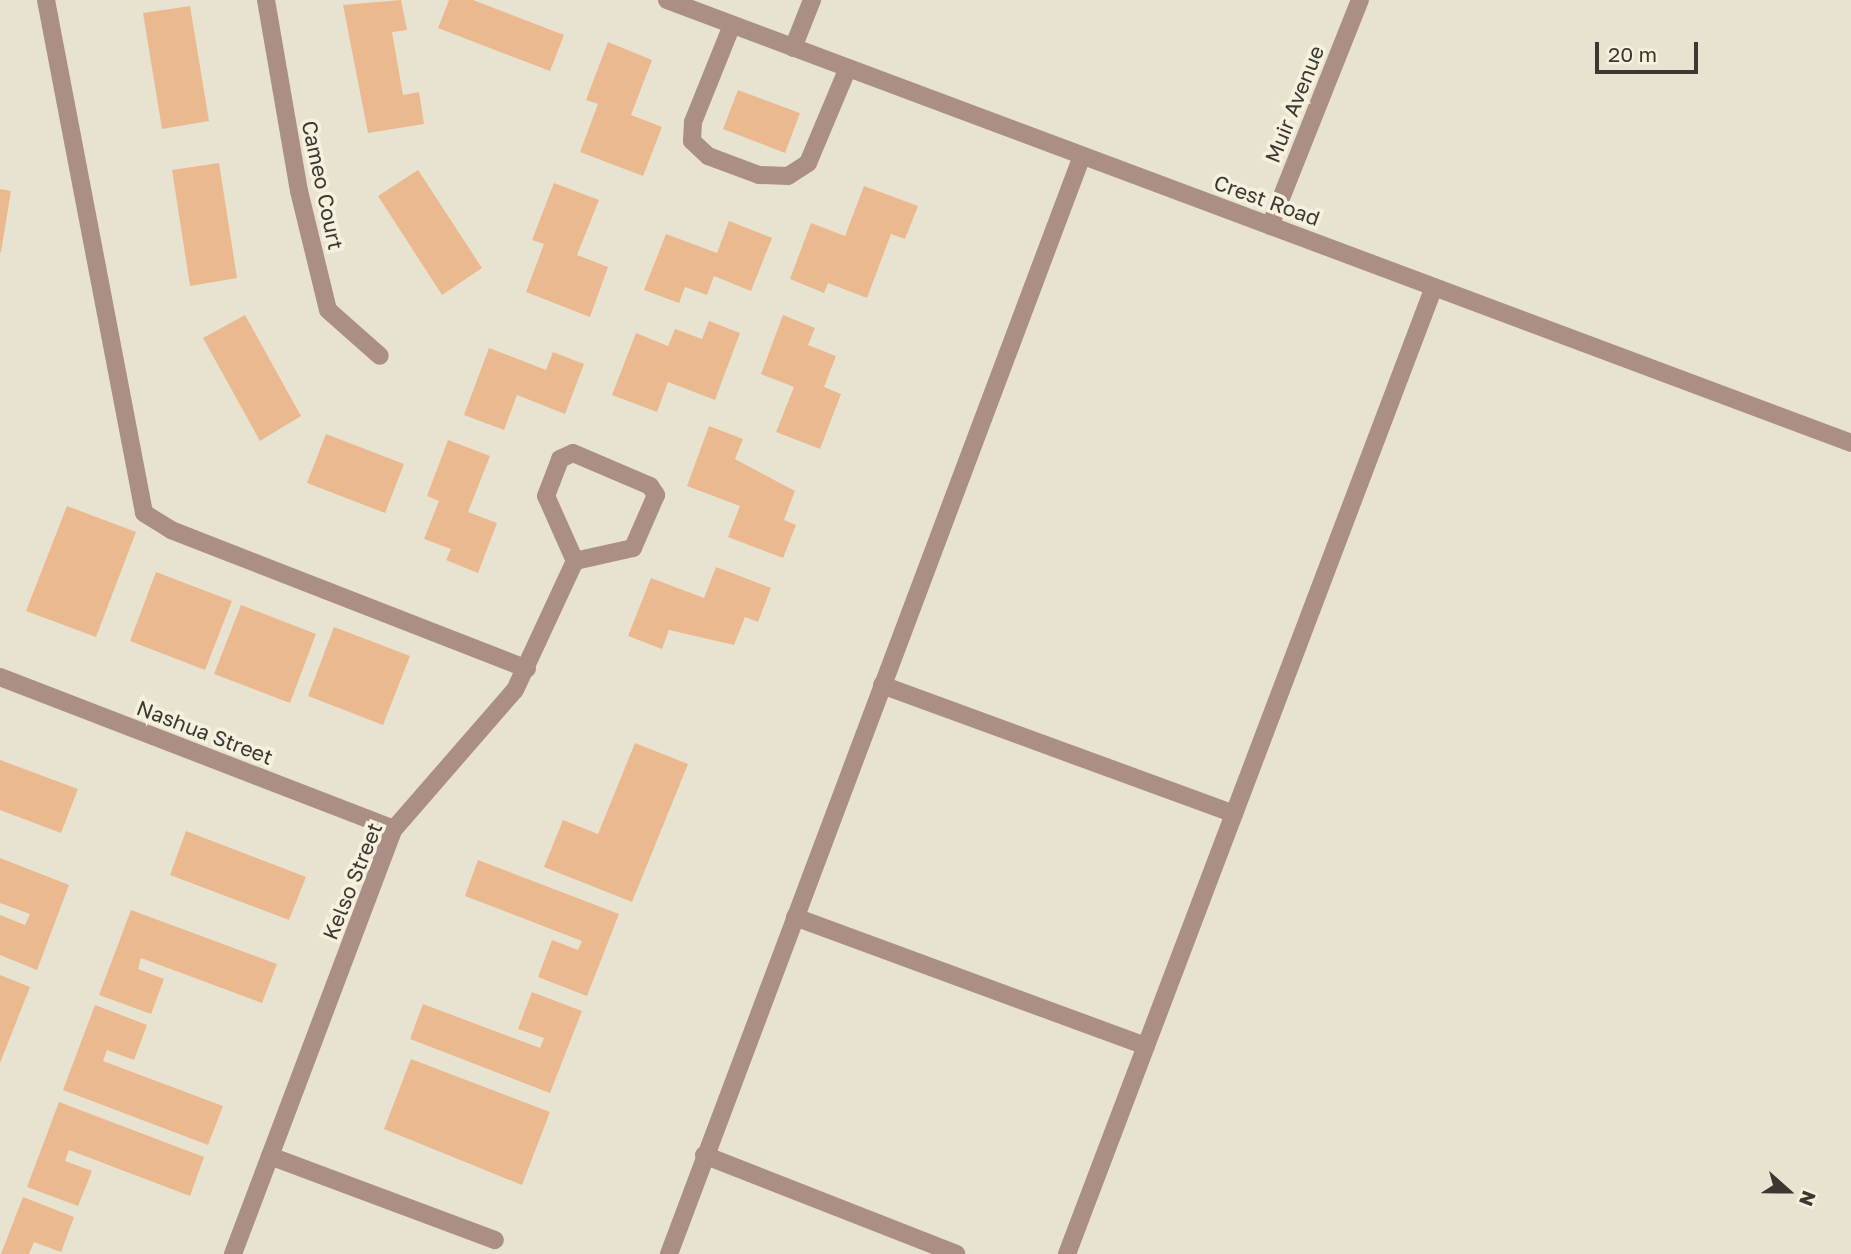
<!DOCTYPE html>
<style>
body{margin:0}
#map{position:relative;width:1851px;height:1254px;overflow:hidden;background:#e8e3d1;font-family:"Golos Text",sans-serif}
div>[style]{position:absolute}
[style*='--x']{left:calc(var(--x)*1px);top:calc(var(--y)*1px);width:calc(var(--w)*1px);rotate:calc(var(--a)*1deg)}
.building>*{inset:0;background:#ebb990}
.minor>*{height:18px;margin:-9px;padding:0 9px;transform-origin:9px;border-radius:9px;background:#ab8f86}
span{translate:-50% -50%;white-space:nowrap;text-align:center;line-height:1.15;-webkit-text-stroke:7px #f6f0de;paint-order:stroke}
.street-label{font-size:21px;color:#3a3831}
.north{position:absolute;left:1753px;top:1156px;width:70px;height:70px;-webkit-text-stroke:5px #f6f0de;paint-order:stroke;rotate:111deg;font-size:19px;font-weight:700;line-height:28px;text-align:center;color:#3a3831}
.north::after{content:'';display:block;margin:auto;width:24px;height:32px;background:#3a3831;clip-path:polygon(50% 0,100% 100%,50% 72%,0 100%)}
.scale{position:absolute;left:1595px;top:42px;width:103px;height:32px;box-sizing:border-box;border:4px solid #3a3831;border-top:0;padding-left:9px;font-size:21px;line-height:24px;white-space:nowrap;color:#3a3831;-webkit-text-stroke:5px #f6f0de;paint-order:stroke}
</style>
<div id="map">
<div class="building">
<div style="clip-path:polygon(401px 0,407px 30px,392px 32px,403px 95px,419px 92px,424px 124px,368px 133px,343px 5px)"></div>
<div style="clip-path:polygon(449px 0,473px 0,564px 35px,550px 71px,438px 28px)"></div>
<div style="clip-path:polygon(190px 6px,209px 121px,162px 129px,143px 13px)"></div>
<div style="clip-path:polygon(608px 42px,652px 60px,631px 115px,662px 127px,643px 176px,580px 152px,598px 104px,586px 100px)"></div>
<div style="clip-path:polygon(738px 90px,800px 113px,785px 153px,723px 129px)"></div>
<div style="clip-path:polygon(219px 163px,237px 278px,190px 286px,172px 170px)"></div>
<div style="clip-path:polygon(418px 170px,482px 268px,442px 295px,378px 196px)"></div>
<div style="clip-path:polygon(554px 183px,599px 200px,577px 255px,608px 267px,590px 317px,526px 292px,544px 244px,532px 240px)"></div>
<div style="clip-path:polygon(864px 186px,918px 206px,905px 239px,891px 234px,867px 298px,828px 283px,824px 293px,790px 279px,811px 223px,845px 236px)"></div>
<div style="clip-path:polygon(0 189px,11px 191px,1px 252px,0 252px)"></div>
<div style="clip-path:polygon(729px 221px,772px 238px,751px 291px,714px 276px,707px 295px,685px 287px,679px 303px,644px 290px,666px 234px,717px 253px)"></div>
<div style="clip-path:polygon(245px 315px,301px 416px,260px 441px,203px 338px)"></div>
<div style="clip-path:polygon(783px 315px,815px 328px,808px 345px,836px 356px,824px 387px,841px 394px,820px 449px,776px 432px,794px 387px,761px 374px)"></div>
<div style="clip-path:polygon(709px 321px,740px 333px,715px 400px,668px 382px,657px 412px,612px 395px,636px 333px,668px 346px,675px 329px,702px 339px)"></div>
<div style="clip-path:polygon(489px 348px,546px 370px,553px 352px,584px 364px,565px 414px,517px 395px,504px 430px,464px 415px)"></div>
<div style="clip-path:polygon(709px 426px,743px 439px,735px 459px,795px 491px,784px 520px,796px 525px,783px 558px,728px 537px,740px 506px,687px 486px)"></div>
<div style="clip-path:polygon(326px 434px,404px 464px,385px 513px,307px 483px)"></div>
<div style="clip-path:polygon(448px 440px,490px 456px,468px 512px,497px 523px,478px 573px,446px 560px,451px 549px,424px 539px,439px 501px,427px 496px)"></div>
<div style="clip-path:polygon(67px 506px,136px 532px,96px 637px,26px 611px)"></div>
<div style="clip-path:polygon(716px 567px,771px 588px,758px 622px,745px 617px,734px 645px,669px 630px,662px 649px,628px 636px,651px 578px,704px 598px)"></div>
<div style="clip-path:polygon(156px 572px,232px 601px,205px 670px,130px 641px)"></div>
<div style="clip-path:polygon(241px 605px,316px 634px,290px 703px,214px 674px)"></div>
<div style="clip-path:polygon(334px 627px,410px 656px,383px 725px,308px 696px)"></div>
<div style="clip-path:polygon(635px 743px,688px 764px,632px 902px,544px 867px,563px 820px,598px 834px)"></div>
<div style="clip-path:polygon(0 760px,78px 789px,61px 833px,0 810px)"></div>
<div style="clip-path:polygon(186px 831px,306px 877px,289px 920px,170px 875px)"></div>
<div style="clip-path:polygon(0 858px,69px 885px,37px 970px,0 955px,0 915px,25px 925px,30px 914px,0 903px)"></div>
<div style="clip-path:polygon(478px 860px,619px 914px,587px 996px,538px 977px,552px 940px,578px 950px,582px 941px,465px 896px)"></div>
<div style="clip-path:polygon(131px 910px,277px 964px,262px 1003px,141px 958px,138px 969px,164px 979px,151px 1014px,99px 995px)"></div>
<div style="clip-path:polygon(0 975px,30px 987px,0 1063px)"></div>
<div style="clip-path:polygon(532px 992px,582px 1011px,550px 1093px,410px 1039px,423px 1004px,540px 1048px,544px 1038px,518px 1029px)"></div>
<div style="clip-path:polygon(95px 1005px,147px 1025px,134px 1060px,107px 1050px,103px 1061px,223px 1106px,208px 1145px,63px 1090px)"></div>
<div style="clip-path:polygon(411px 1059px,550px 1112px,522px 1185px,384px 1129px)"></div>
<div style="clip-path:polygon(59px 1102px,204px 1157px,190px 1196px,69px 1150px,65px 1161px,92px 1171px,78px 1206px,27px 1187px)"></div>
<div style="clip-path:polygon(23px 1197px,74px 1217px,61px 1252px,34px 1242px,29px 1254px,1px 1254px)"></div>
</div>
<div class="minor">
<div style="--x:46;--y:0;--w:522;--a:79.18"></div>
<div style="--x:144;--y:513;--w:32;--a:32"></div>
<div style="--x:171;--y:530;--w:382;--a:21.3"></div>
<div style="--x:266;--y:0;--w:194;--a:80.2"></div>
<div style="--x:299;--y:191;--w:122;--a:76.3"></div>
<div style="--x:328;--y:310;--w:69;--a:41.5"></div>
<div style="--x:667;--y:0;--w:1264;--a:20.51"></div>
<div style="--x:732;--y:25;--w:105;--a:111.9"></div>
<div style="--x:693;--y:122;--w:19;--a:93"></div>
<div style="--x:692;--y:141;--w:22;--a:43"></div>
<div style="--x:708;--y:156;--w:54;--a:20.4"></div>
<div style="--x:759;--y:175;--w:29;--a:2"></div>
<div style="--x:788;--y:176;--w:24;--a:-33"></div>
<div style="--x:808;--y:163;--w:103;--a:-67.2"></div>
<div style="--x:793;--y:48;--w:52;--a:-68.4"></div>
<div style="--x:1270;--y:226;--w:243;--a:-68.3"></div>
<div style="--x:573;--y:453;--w:84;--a:23.2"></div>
<div style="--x:650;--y:486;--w:11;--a:56"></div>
<div style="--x:656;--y:495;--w:58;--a:113.5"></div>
<div style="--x:633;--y:548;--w:59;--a:167.4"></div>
<div style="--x:575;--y:561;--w:71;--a:-114"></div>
<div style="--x:546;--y:496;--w:40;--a:-69"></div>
<div style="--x:560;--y:459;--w:14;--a:-25"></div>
<div style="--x:0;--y:677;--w:422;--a:21.1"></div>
<div style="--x:882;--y:685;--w:375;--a:20.1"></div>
<div style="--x:795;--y:917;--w:374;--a:20.2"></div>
<div style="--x:704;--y:1155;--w:271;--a:21.4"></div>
<div style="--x:270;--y:1156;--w:240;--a:20.5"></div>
<div style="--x:233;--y:1254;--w:454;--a:-69.3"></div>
<div style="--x:394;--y:829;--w:184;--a:-49"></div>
<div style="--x:515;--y:690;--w:142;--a:-65.1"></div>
<div style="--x:669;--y:1254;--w:1173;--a:-69.39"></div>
<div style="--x:1067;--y:1254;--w:1034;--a:-69.22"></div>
</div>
<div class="street-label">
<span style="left:1294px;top:104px;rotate:-68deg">Muir Avenue</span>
<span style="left:323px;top:185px;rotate:78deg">Cameo Court</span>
<span style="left:1267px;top:200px;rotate:20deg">Crest Road</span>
<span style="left:205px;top:732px;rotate:21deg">Nashua Street</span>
<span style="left:352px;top:881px;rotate:-68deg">Kelso Street</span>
</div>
<div class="north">N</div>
<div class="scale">20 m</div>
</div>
